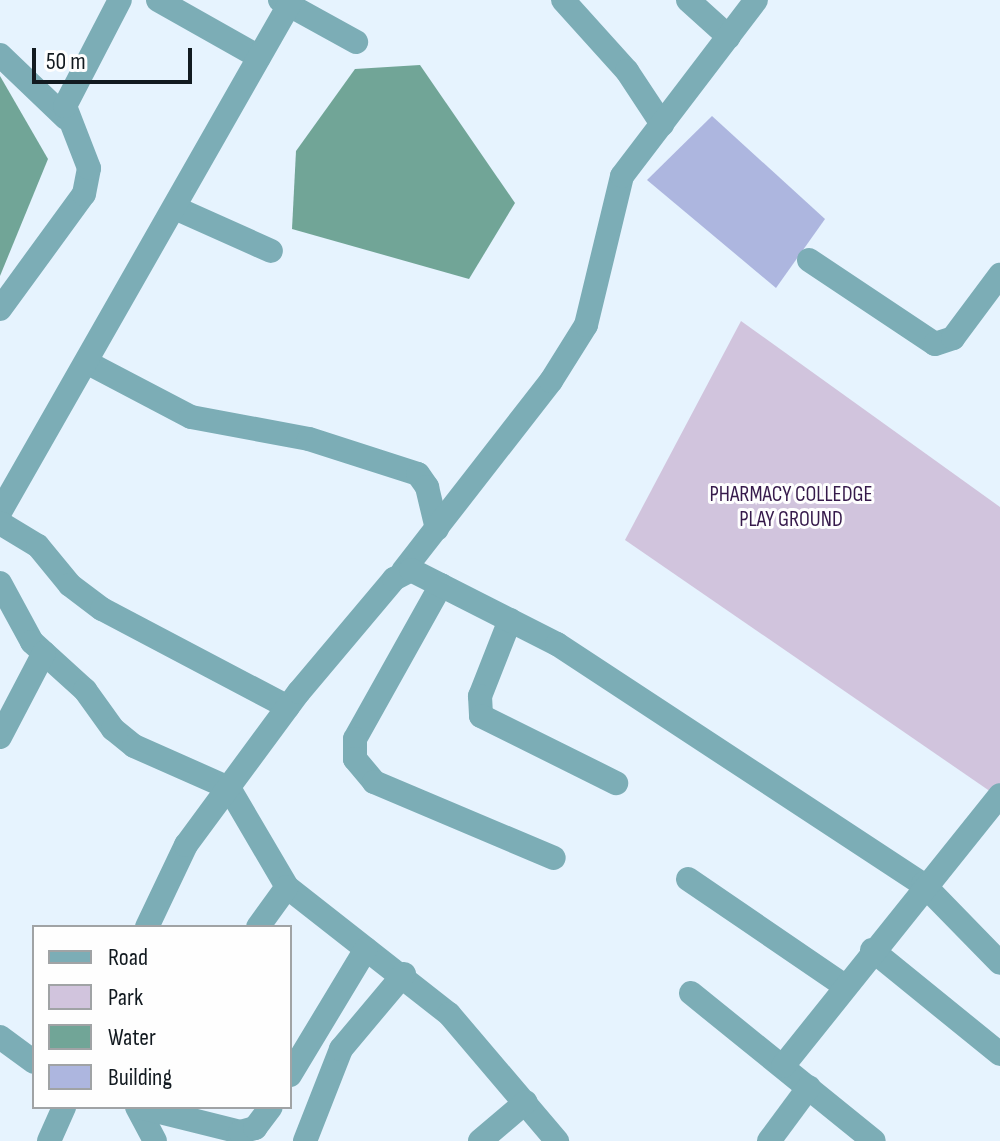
<!DOCTYPE html>
<style>
body{margin:0}
#map{position:relative;width:1000px;height:1141px;overflow:hidden;background:#e6f3fe;font-family:"Sofia Sans Condensed",sans-serif}
div>[style]{position:absolute}
[style*='--x']{left:calc(var(--x)*1px);top:calc(var(--y)*1px);width:calc(var(--w)*1px);rotate:calc(var(--a)*1deg)}
.green>*{inset:0;background:#d1c4dd}
.water>*{inset:0;background:#71a597}
.building>*{inset:0;background:#adb6df}
.minor>*{height:24px;margin:-12px;padding:0 12px;transform-origin:12px;border-radius:12px;background:#7cadb6}
span{translate:-50% -50%;white-space:nowrap;text-align:center;line-height:1.15;-webkit-text-stroke:6px #fefefe;paint-order:stroke}
.park-label{font-size:22px;color:#361a4b}
.legend{position:absolute;left:32px;top:925px;width:260px;height:184px;box-sizing:border-box;background:#fefefe;border:2px solid #a0a3a5;margin:0;padding:10px 14px;list-style:none;font-size:24px;color:#121a20}
.legend li{display:flex;align-items:center;gap:16px;height:40px}
.legend b{width:40px;border:2px solid #a0a3a5}
.scale{position:absolute;left:32px;top:48px;width:160px;height:36px;box-sizing:border-box;border:4px solid #121a20;border-top:0;padding-left:10px;font-size:24px;line-height:28px;white-space:nowrap;color:#121a20;-webkit-text-stroke:6px #fefefe;paint-order:stroke}
</style>
<div id="map">
<div class="green">
<div style="clip-path:polygon(741px 321px,1000px 507px,1000px 784px,994px 794px,625px 540px)"></div>
</div>
<div class="water">
<div style="clip-path:polygon(420px 65px,515px 203px,469px 279px,292px 229px,296px 151px,355px 69px)"></div>
<div style="clip-path:polygon(0 76px,48px 159px,0 276px)"></div>
</div>
<div class="building">
<div style="clip-path:polygon(712px 116px,825px 219px,776px 288px,647px 180px)"></div>
</div>
<div class="minor">
<div style="--x:158;--y:0;--w:116;--a:29.4"></div>
<div style="--x:280;--y:0;--w:87;--a:28.9"></div>
<div style="--x:563;--y:0;--w:96;--a:48"></div>
<div style="--x:627;--y:71;--w:64;--a:56.6"></div>
<div style="--x:688;--y:0;--w:55;--a:42.1"></div>
<div style="--x:0;--y:55;--w:91;--a:43.7"></div>
<div style="--x:175;--y:208;--w:105;--a:24.1"></div>
<div style="--x:809;--y:260;--w:151;--a:33.7"></div>
<div style="--x:935;--y:344;--w:19;--a:-18"></div>
<div style="--x:953;--y:338;--w:79;--a:-53.3"></div>
<div style="--x:0;--y:309;--w:142;--a:-53.9"></div>
<div style="--x:84;--y:194;--w:26;--a:-79"></div>
<div style="--x:89;--y:168;--w:66;--a:-111.2"></div>
<div style="--x:65;--y:106;--w:119;--a:-62.6"></div>
<div style="--x:88;--y:363;--w:116;--a:27.7"></div>
<div style="--x:191;--y:417;--w:120;--a:10.6"></div>
<div style="--x:309;--y:439;--w:114;--a:17.8"></div>
<div style="--x:418;--y:474;--w:16;--a:55"></div>
<div style="--x:427;--y:487;--w:43;--a:76.6"></div>
<div style="--x:0;--y:512;--w:584;--a:-60.32"></div>
<div style="--x:0;--y:523;--w:44;--a:31.2"></div>
<div style="--x:38;--y:546;--w:50;--a:50.6"></div>
<div style="--x:70;--y:585;--w:40;--a:37"></div>
<div style="--x:102;--y:609;--w:210;--a:27.8"></div>
<div style="--x:403;--y:571;--w:241;--a:-52.1"></div>
<div style="--x:551;--y:381;--w:66;--a:-58"></div>
<div style="--x:586;--y:325;--w:153;--a:-76.4"></div>
<div style="--x:622;--y:176;--w:221;--a:-52.7"></div>
<div style="--x:0;--y:583;--w:67;--a:61.5"></div>
<div style="--x:32;--y:642;--w:72;--a:42.2"></div>
<div style="--x:85;--y:690;--w:48;--a:54.3"></div>
<div style="--x:113;--y:729;--w:27;--a:39"></div>
<div style="--x:134;--y:746;--w:104;--a:23.9"></div>
<div style="--x:229;--y:788;--w:115;--a:59.6"></div>
<div style="--x:287;--y:887;--w:206;--a:38.1"></div>
<div style="--x:449;--y:1014;--w:167;--a:49.6"></div>
<div style="--x:441;--y:585;--w:176;--a:119.2"></div>
<div style="--x:355;--y:739;--w:20;--a:90"></div>
<div style="--x:355;--y:759;--w:30;--a:50"></div>
<div style="--x:374;--y:782;--w:195;--a:22.9"></div>
<div style="--x:510;--y:620;--w:82;--a:111.5"></div>
<div style="--x:480;--y:696;--w:20;--a:87"></div>
<div style="--x:481;--y:716;--w:151;--a:26.4"></div>
<div style="--x:0;--y:737;--w:95;--a:-62.4"></div>
<div style="--x:688;--y:879;--w:190;--a:34.3"></div>
<div style="--x:147;--y:927;--w:91;--a:-64.6"></div>
<div style="--x:186;--y:845;--w:190;--a:-53.6"></div>
<div style="--x:299;--y:692;--w:148;--a:-49.9"></div>
<div style="--x:394;--y:579;--w:19;--a:-28"></div>
<div style="--x:411;--y:570;--w:164;--a:26.9"></div>
<div style="--x:557;--y:644;--w:438;--a:33.3"></div>
<div style="--x:923;--y:884;--w:110;--a:45.7"></div>
<div style="--x:258;--y:927;--w:49;--a:-54.1"></div>
<div style="--x:872;--y:950;--w:165;--a:39.1"></div>
<div style="--x:691;--y:993;--w:235;--a:39"></div>
<div style="--x:0;--y:1037;--w:42;--a:36.3"></div>
<div style="--x:783;--y:1066;--w:347;--a:-51.3"></div>
<div style="--x:290;--y:1075;--w:147;--a:-58.9"></div>
<div style="--x:137;--y:1107;--w:38;--a:62"></div>
<div style="--x:140;--y:1107;--w:103;--a:14"></div>
<div style="--x:240;--y:1132;--w:16;--a:-15"></div>
<div style="--x:255;--y:1128;--w:26;--a:-53"></div>
<div style="--x:49;--y:1141;--w:37;--a:-66"></div>
<div style="--x:305;--y:1141;--w:99;--a:-68.6"></div>
<div style="--x:341;--y:1049;--w:98;--a:-50"></div>
<div style="--x:480;--y:1141;--w:60;--a:-40.3"></div>
<div style="--x:769;--y:1141;--w:67;--a:-53.5"></div>
</div>
<div class="park-label">
<span style="left:791px;top:507px">PHARMACY COLLEDGE<br>PLAY GROUND</span>
</div>
<ul class="legend">
<li><b style="height:10px;background:#7cadb6"></b>Road</li>
<li><b style="height:22px;background:#d1c4dd"></b>Park</li>
<li><b style="height:22px;background:#71a597"></b>Water</li>
<li><b style="height:22px;background:#adb6df"></b>Building</li>
</ul>
<div class="scale">50 m</div>
</div>
